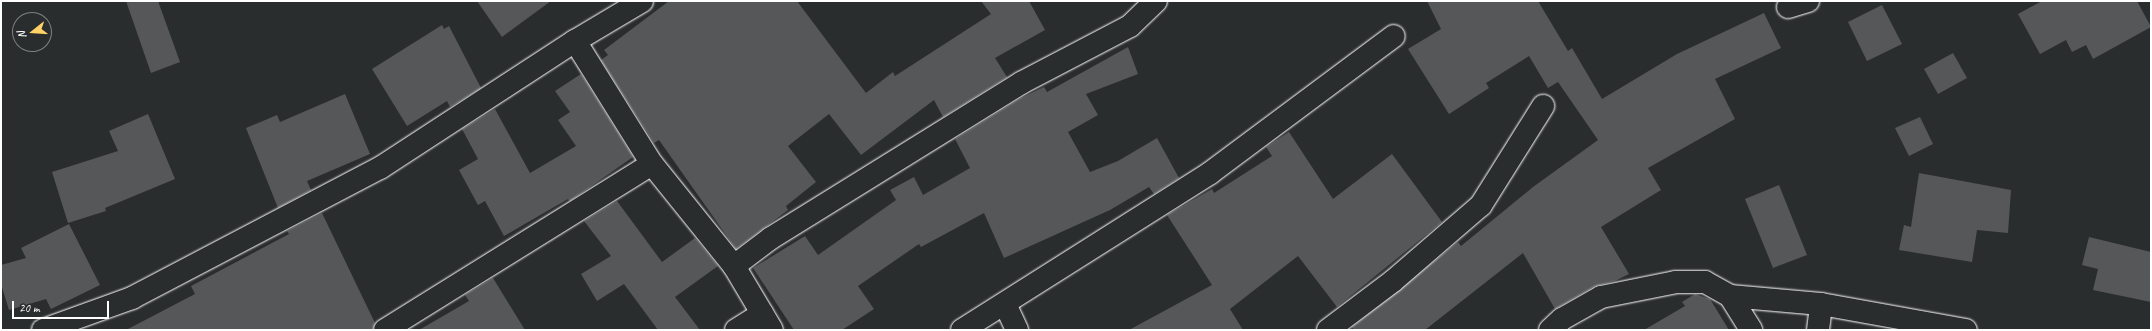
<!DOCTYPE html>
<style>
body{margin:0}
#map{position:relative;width:2152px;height:331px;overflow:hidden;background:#2a2d2e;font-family:Caveat,sans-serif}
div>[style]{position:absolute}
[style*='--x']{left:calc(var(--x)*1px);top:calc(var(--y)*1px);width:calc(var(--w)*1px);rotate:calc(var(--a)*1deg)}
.building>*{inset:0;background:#555758}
.roads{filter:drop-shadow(0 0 1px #fff) drop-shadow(0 0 1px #fff)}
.street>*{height:22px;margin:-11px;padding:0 11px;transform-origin:11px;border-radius:11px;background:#2a2d2e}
span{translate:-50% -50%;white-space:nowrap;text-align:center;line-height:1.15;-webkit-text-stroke:3.5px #2a2d2e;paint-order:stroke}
.frame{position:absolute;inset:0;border:2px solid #fff;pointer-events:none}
.north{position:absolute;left:12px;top:12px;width:40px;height:40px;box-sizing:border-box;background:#2a2d2e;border:1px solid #7f8182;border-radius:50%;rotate:253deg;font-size:11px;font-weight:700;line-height:16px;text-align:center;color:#fff}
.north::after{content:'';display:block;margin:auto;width:14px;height:18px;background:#ffd166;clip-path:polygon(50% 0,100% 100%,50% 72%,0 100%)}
.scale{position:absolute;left:12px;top:301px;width:97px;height:18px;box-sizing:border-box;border:2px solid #fff;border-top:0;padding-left:5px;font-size:12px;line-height:14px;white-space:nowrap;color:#fff;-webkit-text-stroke:3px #2a2d2e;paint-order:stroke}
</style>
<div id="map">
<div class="building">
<div style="clip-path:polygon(126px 1px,158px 1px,180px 62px,151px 73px)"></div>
<div style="clip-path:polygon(477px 1px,551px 1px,502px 37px)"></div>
<div style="clip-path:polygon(669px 1px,797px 1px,866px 93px,893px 72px,895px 76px,991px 14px,981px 1px,1029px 1px,1045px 30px,995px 58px,1007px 77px,943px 117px,934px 100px,861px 155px,829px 114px,788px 146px,816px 182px,786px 206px,788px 210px,736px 249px,659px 140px,654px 143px,601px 60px,608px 55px,604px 50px)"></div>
<div style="clip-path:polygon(1427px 1px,1538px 1px,1568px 51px,1572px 48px,1602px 99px,1677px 54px,1764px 13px,1781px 48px,1715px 79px,1735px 119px,1648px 168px,1661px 190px,1601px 227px,1629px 274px,1615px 281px,1595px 286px,1555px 309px,1523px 253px,1425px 330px,1354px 330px,1352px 327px,1458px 242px,1461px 246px,1533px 187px,1598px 140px,1558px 82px,1548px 88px,1529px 56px,1486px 83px,1489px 88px,1449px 114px,1408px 49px,1441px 29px)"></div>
<div style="clip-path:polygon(2042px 1px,2137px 1px,2151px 27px,2093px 59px,2086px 45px,2072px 52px,2066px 40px,2040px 54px,2018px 14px)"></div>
<div style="clip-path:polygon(1882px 5px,1902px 44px,1867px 61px,1848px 22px)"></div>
<div style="clip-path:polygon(442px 25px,444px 29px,449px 26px,481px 88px,450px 107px,447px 101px,407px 126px,372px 69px)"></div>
<div style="clip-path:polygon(1128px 47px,1138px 74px,1086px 94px,1098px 115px,1068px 132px,1090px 172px,1118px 161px,1157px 138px,1179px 178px,1154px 194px,1149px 187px,1110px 210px,1004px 258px,984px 213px,921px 247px,919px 244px,858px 286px,874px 309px,842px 330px,794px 330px,753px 268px,805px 236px,818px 255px,896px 200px,890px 190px,914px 177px,923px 195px,970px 168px,955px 139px,1021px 98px,1044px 87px,1047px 92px)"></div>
<div style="clip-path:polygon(1953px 53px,1967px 78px,1938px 94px,1924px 69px)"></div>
<div style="clip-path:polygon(581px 74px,633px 157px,570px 201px,568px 199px,504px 236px,485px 201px,478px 205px,459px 170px,478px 159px,462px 129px,495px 109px,530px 173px,576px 146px,558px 120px,570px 112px,555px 91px)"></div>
<div style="clip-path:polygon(345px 94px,370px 154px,307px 181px,311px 190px,278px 208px,246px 128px,277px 115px,280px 122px)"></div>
<div style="clip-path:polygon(148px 114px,175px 179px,105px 208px,106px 211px,68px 223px,52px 172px,118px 151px,109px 131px)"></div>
<div style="clip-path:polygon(1920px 117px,1933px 144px,1909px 156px,1895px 128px)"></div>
<div style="clip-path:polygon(1289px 132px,1333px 199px,1392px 154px,1442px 222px,1337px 307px,1298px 256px,1230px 309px,1243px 330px,1129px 330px,1212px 285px,1167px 215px,1212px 189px,1214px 193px,1272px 156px,1266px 147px)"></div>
<div style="clip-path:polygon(1919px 173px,2011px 190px,2008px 233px,1977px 230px,1972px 262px,1899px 250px,1904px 225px,1911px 227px)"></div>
<div style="clip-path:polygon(1779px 185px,1807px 255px,1773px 268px,1745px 199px)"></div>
<div style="clip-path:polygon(617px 201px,662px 262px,695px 238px,718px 266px,675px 297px,700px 330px,658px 330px,624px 284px,597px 301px,581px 274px,611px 256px,584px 221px)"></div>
<div style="clip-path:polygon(322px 213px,375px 323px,373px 330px,126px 330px,195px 294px,191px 286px,289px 234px,287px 231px)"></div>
<div style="clip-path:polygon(69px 224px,100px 285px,51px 309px,46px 299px,9px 310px,1px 284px,1px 265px,26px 258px,21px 248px)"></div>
<div style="clip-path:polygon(2089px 237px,2151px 252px,2151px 302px,2093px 290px,2098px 269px,2082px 265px)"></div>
<div style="clip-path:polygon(493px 278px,525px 330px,419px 330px,469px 301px,465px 295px)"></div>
<div style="clip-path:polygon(1695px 294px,1710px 299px,1729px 330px,1644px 330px,1685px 306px,1682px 302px)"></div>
</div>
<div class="roads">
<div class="street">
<div style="--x:1788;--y:7;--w:21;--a:-17"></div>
<div style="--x:575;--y:41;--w:145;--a:58"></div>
<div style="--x:652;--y:164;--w:131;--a:51.2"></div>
<div style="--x:734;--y:266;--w:74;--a:59.3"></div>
<div style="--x:734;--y:266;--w:46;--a:-37.1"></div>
<div style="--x:771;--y:238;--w:294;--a:-31.8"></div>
<div style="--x:1021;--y:83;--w:123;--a:-27.6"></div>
<div style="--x:1130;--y:26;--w:36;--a:-44"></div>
<div style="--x:1730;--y:296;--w:91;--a:5"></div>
<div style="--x:1821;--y:304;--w:147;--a:10.2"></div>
<div style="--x:1005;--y:304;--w:29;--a:65"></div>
<div style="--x:43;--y:330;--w:95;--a:-19.8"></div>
<div style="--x:132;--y:298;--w:280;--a:-27.7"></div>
<div style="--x:380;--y:168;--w:233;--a:-33.1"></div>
<div style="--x:575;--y:41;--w:78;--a:-30.8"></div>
<div style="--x:385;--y:330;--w:314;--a:-31.9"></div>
<div style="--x:736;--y:330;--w:31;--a:-32"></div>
<div style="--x:962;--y:330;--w:294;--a:-32.3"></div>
<div style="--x:1210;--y:173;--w:229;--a:-36.7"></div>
<div style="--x:1328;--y:330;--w:81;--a:-37"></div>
<div style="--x:1393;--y:281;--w:116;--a:-40.8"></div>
<div style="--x:1481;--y:205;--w:117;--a:-57.9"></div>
<div style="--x:1550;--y:330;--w:16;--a:-43"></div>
<div style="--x:1562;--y:319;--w:45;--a:-29.4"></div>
<div style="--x:1601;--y:297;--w:76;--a:-11.3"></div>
<div style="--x:1676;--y:282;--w:29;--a:0"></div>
<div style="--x:1705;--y:282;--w:29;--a:29"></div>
<div style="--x:1730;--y:296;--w:40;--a:58"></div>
<div style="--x:1818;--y:330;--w:26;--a:-83"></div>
</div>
</div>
<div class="frame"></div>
<div class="north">N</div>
<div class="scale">20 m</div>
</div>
